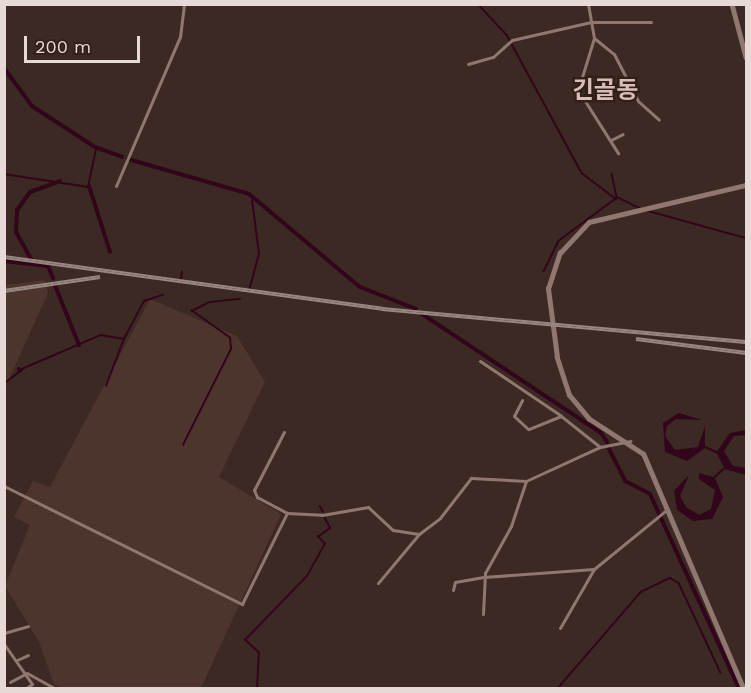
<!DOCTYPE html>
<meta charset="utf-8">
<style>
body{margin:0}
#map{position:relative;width:751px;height:693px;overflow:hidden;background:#3d2923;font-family:"Work Sans","Noto Sans KR",sans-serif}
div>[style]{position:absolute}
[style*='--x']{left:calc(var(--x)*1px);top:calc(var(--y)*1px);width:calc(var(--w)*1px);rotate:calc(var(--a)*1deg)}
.built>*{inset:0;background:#4d342c}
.water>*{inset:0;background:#31051a}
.stream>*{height:1.5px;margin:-0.75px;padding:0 0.75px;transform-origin:0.75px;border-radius:0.75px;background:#31051a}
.canal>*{height:4px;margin:-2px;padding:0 2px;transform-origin:2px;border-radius:2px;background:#31051a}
.minor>*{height:3px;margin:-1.5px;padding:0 1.5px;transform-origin:1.5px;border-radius:1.5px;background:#907871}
.secondary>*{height:4.5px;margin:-2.25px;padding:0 2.25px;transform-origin:2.25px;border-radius:2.25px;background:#907871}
.rail>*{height:4px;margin-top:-2px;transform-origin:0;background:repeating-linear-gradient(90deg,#331f1a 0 4.5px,#978681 0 9px);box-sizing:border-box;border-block:2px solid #978681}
span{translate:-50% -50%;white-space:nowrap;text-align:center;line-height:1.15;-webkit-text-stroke:5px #331f1a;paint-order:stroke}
.quarter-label{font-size:24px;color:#d7bdb5;font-weight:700}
.frame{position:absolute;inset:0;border:6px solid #e7d9d5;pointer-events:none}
.scale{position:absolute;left:24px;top:36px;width:116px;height:27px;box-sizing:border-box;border:3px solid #e7d9d5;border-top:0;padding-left:8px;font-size:18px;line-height:21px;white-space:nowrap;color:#e7d9d5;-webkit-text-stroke:4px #331f1a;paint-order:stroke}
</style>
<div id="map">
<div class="built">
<div style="clip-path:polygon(45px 280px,48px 293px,5px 388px,5px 285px)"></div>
<div style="clip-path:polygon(150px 299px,237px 336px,265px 382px,219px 477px,281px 514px,201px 688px,62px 688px,54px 684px,39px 642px,5px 586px,30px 525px,14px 517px,33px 481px,50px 487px)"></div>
</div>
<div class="water">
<div style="clip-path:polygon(679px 413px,702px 420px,676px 419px,667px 426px,665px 436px,675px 450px,698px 447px,705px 426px,705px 446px,717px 451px,730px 433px,746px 430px,746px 435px,734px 436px,724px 451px,733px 466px,746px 468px,746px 475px,725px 469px,715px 478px,723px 497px,712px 519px,693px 521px,677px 510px,674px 491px,689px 475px,680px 496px,686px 507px,699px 515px,711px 509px,715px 490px,699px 479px,699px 473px,713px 477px,724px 467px,717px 454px,705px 448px,687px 461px,665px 452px,663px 423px)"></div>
</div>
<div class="stream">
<div style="--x:478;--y:4;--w:42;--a:46.9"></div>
<div style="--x:507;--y:35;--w:157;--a:61.5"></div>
<div style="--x:582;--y:173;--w:43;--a:37.4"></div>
<div style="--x:616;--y:199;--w:71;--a:143.6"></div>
<div style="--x:559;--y:241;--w:34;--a:116"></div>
<div style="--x:4;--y:174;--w:85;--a:8.8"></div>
<div style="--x:88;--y:187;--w:38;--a:-78"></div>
<div style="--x:612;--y:174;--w:24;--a:78"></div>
<div style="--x:617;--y:197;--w:25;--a:26"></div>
<div style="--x:645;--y:210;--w:105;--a:15.5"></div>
<div style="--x:181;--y:279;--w:7;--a:-82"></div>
<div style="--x:249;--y:291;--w:38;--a:-75"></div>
<div style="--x:259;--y:254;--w:54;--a:-97.4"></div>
<div style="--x:5;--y:383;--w:24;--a:-38"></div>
<div style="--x:24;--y:368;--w:84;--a:-23.2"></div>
<div style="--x:101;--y:335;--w:23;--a:10"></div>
<div style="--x:124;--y:339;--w:43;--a:-62.2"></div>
<div style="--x:144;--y:301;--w:20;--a:-18"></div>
<div style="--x:106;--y:386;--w:50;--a:-69"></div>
<div style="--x:183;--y:445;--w:107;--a:-63.4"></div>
<div style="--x:231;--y:349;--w:11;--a:-95"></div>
<div style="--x:230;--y:338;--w:47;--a:-144.6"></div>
<div style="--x:192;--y:311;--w:20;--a:-27"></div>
<div style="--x:210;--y:302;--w:30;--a:-6"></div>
<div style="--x:320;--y:506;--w:6;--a:59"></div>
<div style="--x:257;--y:688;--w:35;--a:-87"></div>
<div style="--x:259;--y:653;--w:19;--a:-137"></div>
<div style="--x:245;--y:640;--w:89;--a:-45.9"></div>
<div style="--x:307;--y:576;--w:37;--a:-61"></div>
<div style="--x:325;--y:544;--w:10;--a:-135"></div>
<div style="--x:318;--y:537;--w:15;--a:-37"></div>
<div style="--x:330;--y:528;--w:13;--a:-119"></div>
<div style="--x:558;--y:688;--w:127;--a:-49.2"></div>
<div style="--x:641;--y:592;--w:32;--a:-26"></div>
<div style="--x:670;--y:578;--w:10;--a:29"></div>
<div style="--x:679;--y:583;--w:99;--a:65"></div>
</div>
<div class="canal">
<div style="--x:4;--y:68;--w:47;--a:53.6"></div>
<div style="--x:32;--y:106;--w:75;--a:33.1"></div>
<div style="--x:95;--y:147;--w:29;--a:20"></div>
<div style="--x:128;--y:159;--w:126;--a:16.1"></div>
<div style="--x:249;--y:194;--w:145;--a:40"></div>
<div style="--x:360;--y:287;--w:60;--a:21.4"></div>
<div style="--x:89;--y:186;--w:69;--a:72.3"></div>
<div style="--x:31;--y:259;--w:31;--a:-119"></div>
<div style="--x:16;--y:232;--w:22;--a:-87"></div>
<div style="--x:17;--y:210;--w:22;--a:-54"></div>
<div style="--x:30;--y:192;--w:32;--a:-20"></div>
<div style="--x:4;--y:261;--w:44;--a:6.5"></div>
<div style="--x:48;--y:266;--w:13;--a:67"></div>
<div style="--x:54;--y:283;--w:67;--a:68"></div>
<div style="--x:422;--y:314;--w:215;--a:33.6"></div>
<div style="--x:601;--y:433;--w:11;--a:56"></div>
<div style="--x:19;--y:369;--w:2;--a:63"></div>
<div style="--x:609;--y:449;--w:36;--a:63"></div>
<div style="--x:625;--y:481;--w:28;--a:27"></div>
<div style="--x:650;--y:494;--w:213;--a:65.4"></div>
</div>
<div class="minor">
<div style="--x:588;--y:4;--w:35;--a:80"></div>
<div style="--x:594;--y:38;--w:26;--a:39"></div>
<div style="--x:614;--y:54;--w:53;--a:62.9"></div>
<div style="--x:638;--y:101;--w:28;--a:42"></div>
<div style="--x:594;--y:38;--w:54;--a:107.1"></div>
<div style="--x:578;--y:90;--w:75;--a:57.6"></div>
<div style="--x:468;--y:64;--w:26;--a:-16"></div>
<div style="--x:493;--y:57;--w:25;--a:-42"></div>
<div style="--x:512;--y:40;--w:81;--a:-12.8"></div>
<div style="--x:591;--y:22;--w:60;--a:0"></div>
<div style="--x:611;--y:140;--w:13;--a:-27"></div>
<div style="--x:116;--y:186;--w:162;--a:-66.8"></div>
<div style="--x:180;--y:37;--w:33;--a:-83"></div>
<div style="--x:480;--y:361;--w:97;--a:34"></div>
<div style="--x:284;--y:432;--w:65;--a:117.3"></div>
<div style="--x:254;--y:490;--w:8;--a:67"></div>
<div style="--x:257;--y:497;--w:34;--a:28"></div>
<div style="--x:287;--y:513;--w:35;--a:3"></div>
<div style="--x:322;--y:515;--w:47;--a:-9.9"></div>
<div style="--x:368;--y:507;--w:34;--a:43"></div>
<div style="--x:393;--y:530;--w:26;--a:9"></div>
<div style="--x:419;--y:534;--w:64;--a:129.9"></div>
<div style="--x:600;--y:447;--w:31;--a:-11"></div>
<div style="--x:4;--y:486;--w:266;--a:26.4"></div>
<div style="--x:242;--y:604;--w:102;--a:-63.7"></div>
<div style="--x:419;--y:534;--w:26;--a:-37"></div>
<div style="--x:440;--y:518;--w:51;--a:-52.2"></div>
<div style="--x:471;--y:478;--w:55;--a:3.1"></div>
<div style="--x:526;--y:481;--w:81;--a:-24.7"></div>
<div style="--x:600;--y:447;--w:50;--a:-141.5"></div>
<div style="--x:561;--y:416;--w:35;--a:158"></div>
<div style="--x:528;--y:429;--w:19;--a:-137"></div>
<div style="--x:514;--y:416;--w:18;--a:-63"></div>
<div style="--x:453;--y:590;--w:8;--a:-76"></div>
<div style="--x:455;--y:582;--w:29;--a:-10"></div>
<div style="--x:484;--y:577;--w:110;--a:-4.2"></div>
<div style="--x:594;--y:569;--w:92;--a:-39.2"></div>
<div style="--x:483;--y:614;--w:41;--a:-87.2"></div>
<div style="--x:485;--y:573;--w:54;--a:-61"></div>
<div style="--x:511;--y:526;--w:47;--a:-71.6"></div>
<div style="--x:560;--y:628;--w:68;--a:-60"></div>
<div style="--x:4;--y:633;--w:25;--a:-16"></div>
<div style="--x:4;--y:644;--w:49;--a:55"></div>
<div style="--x:32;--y:684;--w:7;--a:146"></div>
<div style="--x:17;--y:660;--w:12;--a:-24"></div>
<div style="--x:10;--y:682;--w:19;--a:-28"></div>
<div style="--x:27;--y:673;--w:31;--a:29"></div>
</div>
<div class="secondary">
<div style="--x:732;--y:4;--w:55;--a:75.2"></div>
<div style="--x:743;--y:688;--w:254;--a:-113.1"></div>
<div style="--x:643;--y:454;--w:64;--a:-147.1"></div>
<div style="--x:589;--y:419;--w:31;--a:-130"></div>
<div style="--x:569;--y:395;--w:40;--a:-108"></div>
<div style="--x:557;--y:357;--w:69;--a:-97.5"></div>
<div style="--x:548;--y:289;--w:38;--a:-72"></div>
<div style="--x:560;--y:253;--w:42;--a:-46.9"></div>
<div style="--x:589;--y:222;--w:161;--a:-13.3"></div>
</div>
<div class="rail">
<div style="--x:4;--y:257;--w:382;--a:7.8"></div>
<div style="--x:382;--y:309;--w:365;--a:5.2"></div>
<div style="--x:4;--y:291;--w:97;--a:-8.3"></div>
<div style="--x:636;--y:339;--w:111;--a:7.3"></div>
</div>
<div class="quarter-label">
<span style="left:605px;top:91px">긴골동</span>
</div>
<div class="frame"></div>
<div class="scale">200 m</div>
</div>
